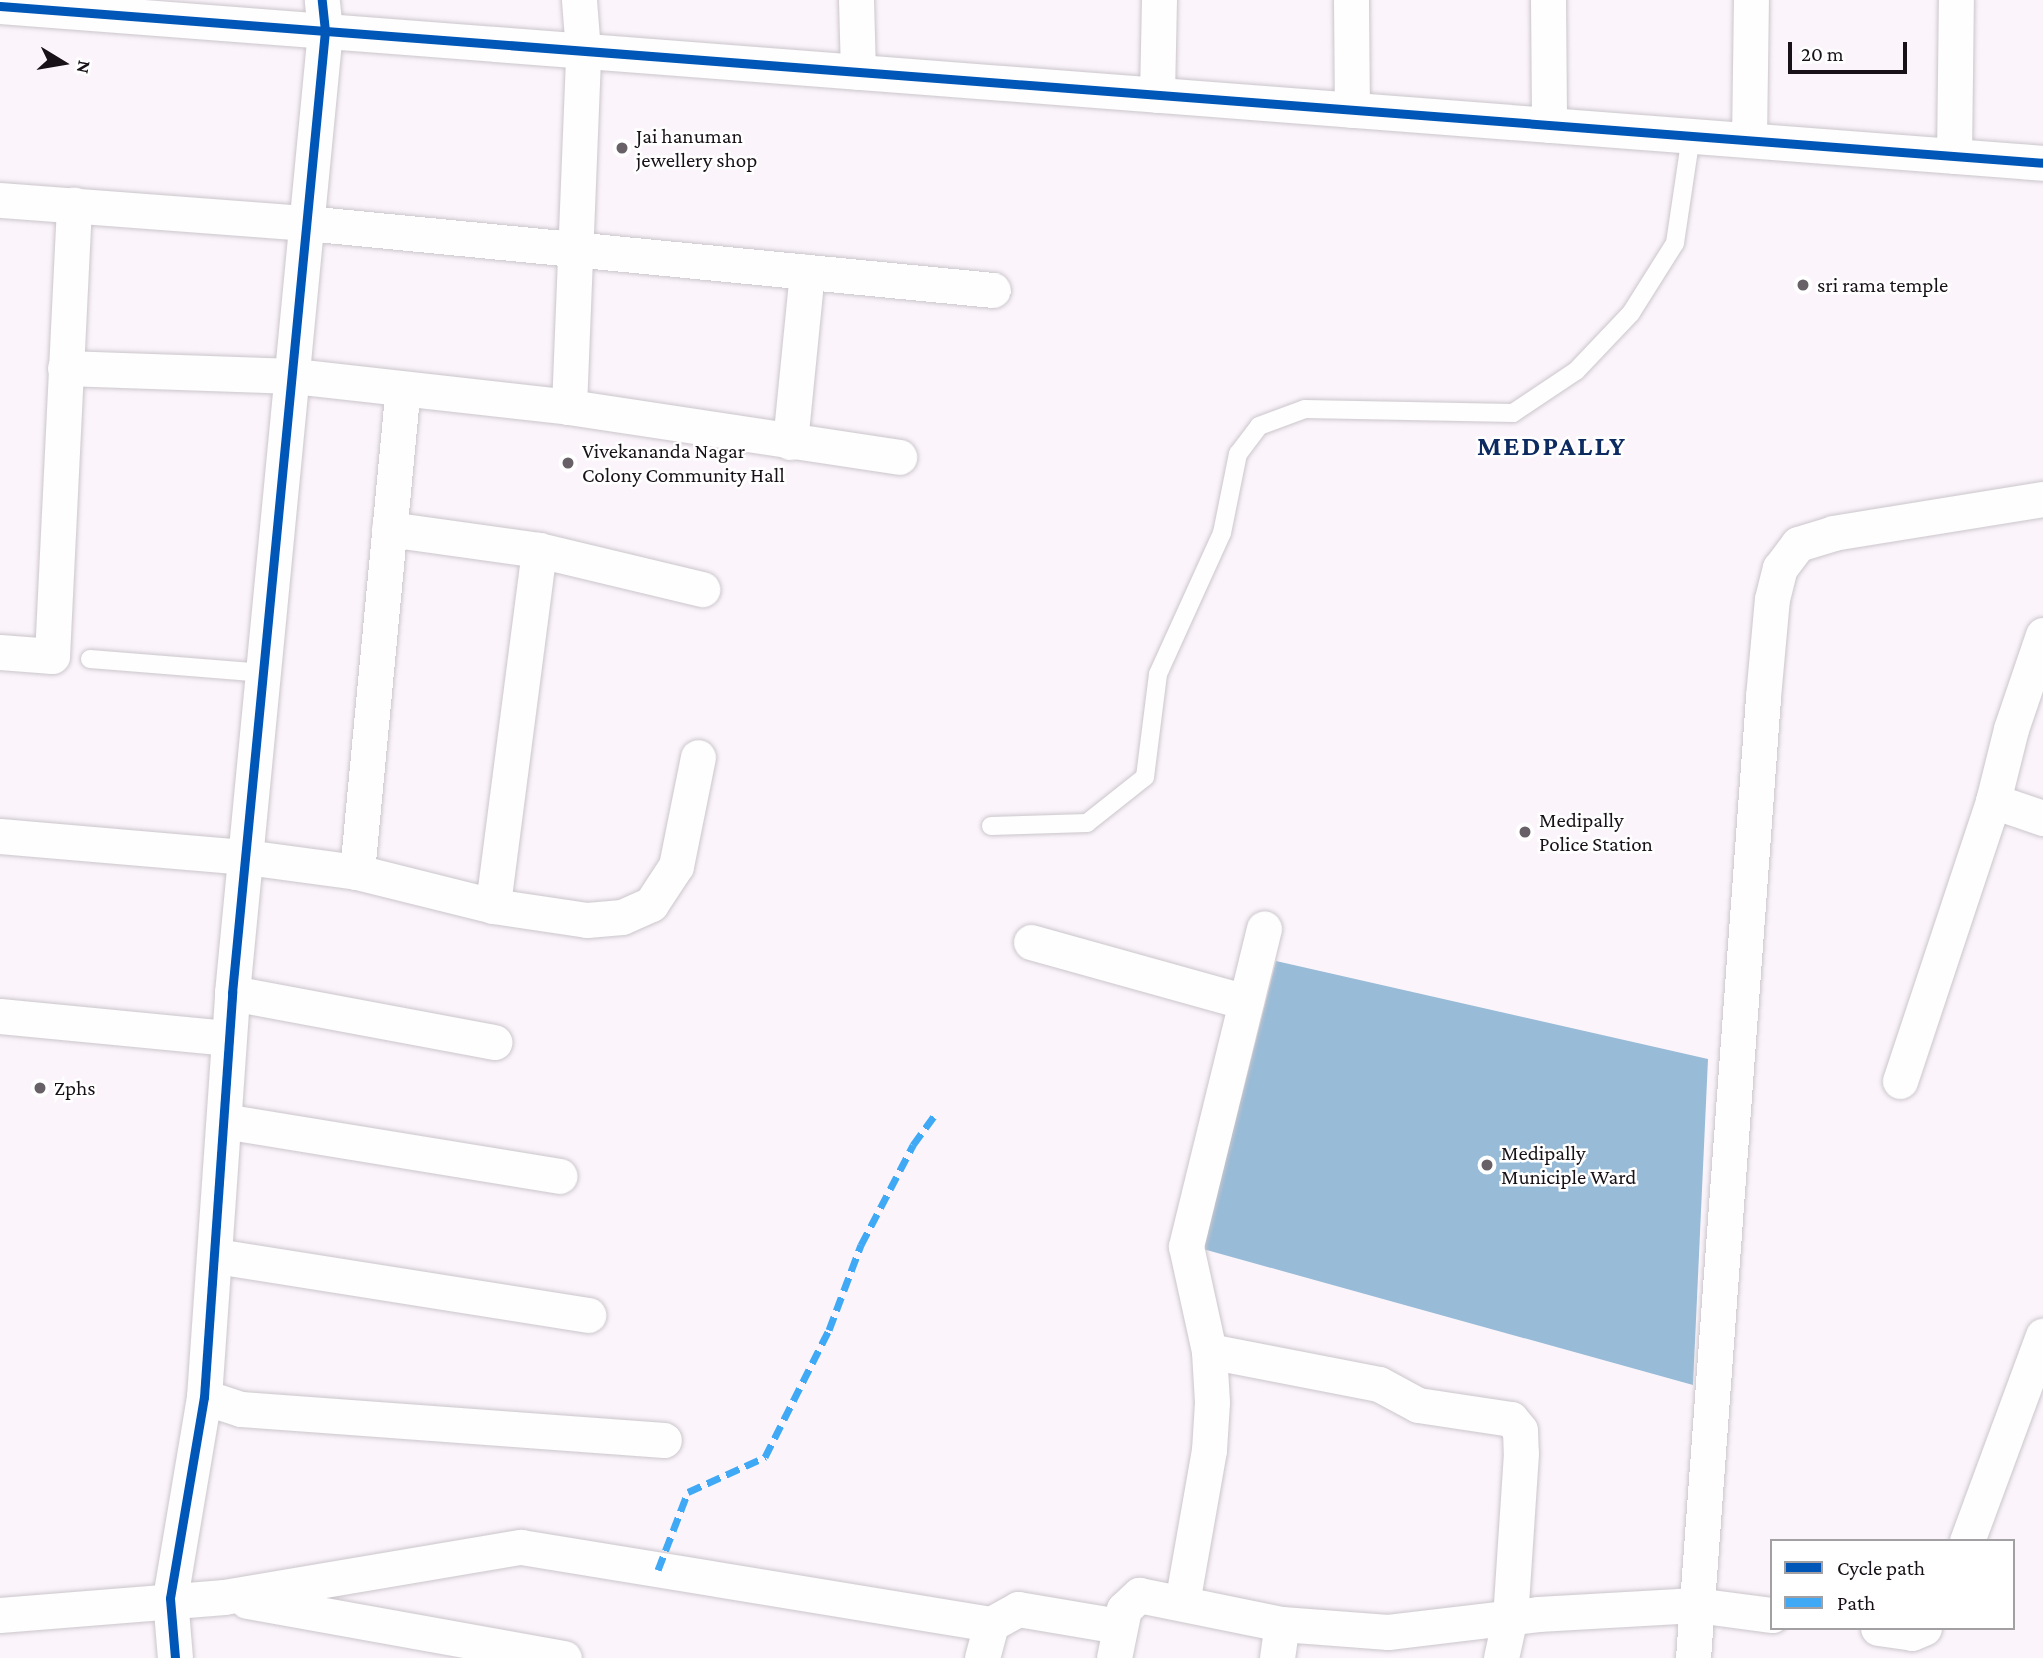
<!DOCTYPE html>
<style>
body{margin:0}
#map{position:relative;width:2043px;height:1658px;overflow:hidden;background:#fbf5fb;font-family:"Crimson Pro",serif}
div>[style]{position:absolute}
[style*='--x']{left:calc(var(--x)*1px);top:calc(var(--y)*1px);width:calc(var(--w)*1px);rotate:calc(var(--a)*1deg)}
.water>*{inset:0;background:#98bbd7}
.roads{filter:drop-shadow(0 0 2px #cbc6cb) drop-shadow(0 0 2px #cbc6cb)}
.service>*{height:18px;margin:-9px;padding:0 9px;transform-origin:9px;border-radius:9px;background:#fefefe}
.minor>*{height:35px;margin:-17.5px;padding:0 17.5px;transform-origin:17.5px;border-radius:17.5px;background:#fefefe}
.quiet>*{height:7px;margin-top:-3.5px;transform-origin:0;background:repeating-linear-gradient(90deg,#3fa9f5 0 14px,transparent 0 21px)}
.cycleway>*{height:9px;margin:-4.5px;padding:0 4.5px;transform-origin:4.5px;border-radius:4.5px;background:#0057b8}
.dots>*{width:19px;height:19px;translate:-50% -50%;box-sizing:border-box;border:4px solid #fff;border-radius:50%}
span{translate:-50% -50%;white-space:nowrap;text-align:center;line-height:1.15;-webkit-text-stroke:5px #fff;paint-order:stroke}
.poi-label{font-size:21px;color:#181218}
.left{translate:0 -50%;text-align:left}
.district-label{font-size:28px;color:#0d2b60;font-weight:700;letter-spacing:2px}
.legend{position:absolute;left:1770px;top:1539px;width:245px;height:91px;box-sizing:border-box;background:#fff;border:2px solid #a3a0a3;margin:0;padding:9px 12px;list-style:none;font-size:21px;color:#181218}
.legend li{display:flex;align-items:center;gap:14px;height:35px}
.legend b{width:35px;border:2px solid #a3a0a3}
.north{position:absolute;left:28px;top:28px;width:70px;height:70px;-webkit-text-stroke:5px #fff;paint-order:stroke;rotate:101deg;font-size:19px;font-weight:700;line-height:28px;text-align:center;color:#181218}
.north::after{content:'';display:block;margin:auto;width:24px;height:32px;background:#181218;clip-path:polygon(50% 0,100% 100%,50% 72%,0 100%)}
.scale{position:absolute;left:1788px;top:42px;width:119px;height:32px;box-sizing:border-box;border:4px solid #181218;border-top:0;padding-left:9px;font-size:21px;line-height:24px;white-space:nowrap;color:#181218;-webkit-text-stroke:5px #fff;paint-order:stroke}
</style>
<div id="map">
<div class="water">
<div style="clip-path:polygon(1276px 961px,1708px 1059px,1693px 1385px,1203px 1249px)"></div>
</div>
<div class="roads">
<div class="service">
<div style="--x:90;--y:659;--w:175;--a:4.6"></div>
<div style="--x:991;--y:826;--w:96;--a:-1.8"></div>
<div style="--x:1087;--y:823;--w:74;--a:-38.4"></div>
<div style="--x:1145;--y:777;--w:104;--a:-82.8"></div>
<div style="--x:1158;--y:674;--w:155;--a:-65.6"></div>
<div style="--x:1222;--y:533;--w:81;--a:-78.6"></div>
<div style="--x:1238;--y:454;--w:35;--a:-53"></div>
<div style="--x:1259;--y:426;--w:49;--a:-20.3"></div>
<div style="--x:1305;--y:409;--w:208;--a:1.1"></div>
<div style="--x:1513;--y:413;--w:76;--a:-33.7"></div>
<div style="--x:1576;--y:371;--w:80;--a:-46.5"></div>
<div style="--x:1631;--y:313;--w:83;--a:-57.8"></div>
<div style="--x:1675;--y:243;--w:108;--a:-81.5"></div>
</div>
<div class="minor">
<div style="--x:856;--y:0;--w:72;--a:88.4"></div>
<div style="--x:1351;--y:0;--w:110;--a:89.5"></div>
<div style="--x:1548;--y:0;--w:125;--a:89.5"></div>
<div style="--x:0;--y:6;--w:2049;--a:4.39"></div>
<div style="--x:1157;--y:95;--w:95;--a:-88.8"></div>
<div style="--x:1749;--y:140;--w:140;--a:-89.2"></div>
<div style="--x:1954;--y:156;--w:156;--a:-89.3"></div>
<div style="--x:0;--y:200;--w:307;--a:4.3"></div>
<div style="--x:306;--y:223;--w:690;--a:5.57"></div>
<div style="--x:65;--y:368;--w:229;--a:2"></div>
<div style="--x:294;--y:376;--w:277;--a:6.4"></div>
<div style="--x:569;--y:407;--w:334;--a:8.6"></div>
<div style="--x:569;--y:407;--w:356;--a:-87.7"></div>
<div style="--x:583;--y:51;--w:51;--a:-94.5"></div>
<div style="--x:790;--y:442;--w:171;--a:-84.3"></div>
<div style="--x:389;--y:529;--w:151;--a:8"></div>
<div style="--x:539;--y:550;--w:359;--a:97.4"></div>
<div style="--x:539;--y:550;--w:168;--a:13.5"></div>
<div style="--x:2043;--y:635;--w:99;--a:108.8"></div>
<div style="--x:2011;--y:729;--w:74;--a:104"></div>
<div style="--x:1993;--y:801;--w:53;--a:18.8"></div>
<div style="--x:0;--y:652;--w:52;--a:4.4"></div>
<div style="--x:52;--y:656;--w:452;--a:-87.2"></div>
<div style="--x:0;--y:836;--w:247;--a:4.9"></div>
<div style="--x:246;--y:857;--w:112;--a:7.7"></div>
<div style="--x:357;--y:872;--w:140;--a:14"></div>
<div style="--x:493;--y:906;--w:95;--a:8.5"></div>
<div style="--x:587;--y:920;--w:35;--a:-5"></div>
<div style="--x:622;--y:917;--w:32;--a:-24"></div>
<div style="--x:651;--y:904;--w:45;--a:-56.7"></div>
<div style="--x:676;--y:866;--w:111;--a:-78.6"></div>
<div style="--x:357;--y:872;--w:485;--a:-84.6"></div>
<div style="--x:1031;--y:942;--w:223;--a:15.6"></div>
<div style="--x:232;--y:993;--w:267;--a:10.6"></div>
<div style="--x:0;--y:1016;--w:230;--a:5.5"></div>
<div style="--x:1900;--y:1081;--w:295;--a:-71.6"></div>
<div style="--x:224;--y:1121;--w:340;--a:9.3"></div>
<div style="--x:216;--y:1256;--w:377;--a:9"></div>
<div style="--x:1209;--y:1351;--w:173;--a:11"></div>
<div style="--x:1379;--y:1384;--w:44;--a:28.3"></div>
<div style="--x:1418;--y:1405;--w:94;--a:8.6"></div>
<div style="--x:1511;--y:1419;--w:14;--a:51"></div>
<div style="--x:1520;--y:1430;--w:23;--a:88"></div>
<div style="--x:1521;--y:1453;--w:164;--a:93.8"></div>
<div style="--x:1510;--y:1617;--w:42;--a:102.4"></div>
<div style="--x:204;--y:1397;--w:39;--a:18"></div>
<div style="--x:241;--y:1409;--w:424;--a:4.2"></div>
<div style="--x:1967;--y:1541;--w:219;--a:-69.7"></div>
<div style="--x:247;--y:1601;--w:322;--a:10.2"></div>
<div style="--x:1182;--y:1603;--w:155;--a:-80"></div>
<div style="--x:1209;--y:1450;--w:48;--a:-86.4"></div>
<div style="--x:1212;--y:1402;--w:51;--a:-93.4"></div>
<div style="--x:1209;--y:1351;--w:107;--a:-102.4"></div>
<div style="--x:1186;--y:1246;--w:327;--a:-76.2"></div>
<div style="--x:0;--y:1615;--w:225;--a:-4.6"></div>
<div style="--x:224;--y:1597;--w:301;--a:-9.6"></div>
<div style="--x:521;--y:1547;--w:476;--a:9.3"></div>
<div style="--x:991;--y:1624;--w:31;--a:-29"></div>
<div style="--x:1018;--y:1609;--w:102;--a:9.6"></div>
<div style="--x:1878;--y:1628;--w:34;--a:8"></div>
<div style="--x:1912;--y:1633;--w:13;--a:-23"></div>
<div style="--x:175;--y:1658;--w:60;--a:-94.8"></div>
<div style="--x:170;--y:1598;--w:204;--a:-80.4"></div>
<div style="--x:204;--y:1397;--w:405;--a:-86"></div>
<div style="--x:232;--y:993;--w:966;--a:-84.48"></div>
<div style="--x:325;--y:31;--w:31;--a:-96"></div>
<div style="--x:982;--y:1658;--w:35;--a:-75"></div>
<div style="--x:1114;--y:1658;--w:50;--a:-78.5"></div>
<div style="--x:1124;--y:1609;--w:21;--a:-43"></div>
<div style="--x:1139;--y:1595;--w:146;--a:11.5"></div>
<div style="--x:1282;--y:1624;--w:106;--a:4.3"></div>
<div style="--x:1388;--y:1632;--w:151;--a:-6.8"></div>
<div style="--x:1538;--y:1614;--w:158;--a:-3.3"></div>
<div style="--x:1696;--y:1605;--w:77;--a:7.5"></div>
<div style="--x:1277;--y:1658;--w:34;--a:-82"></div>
<div style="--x:1693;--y:1658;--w:964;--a:-85.83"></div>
<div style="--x:1763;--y:697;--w:98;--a:-84.8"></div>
<div style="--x:1772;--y:599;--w:32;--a:-76"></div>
<div style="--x:1780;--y:568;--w:30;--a:-53"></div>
<div style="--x:1798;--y:544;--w:37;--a:-17"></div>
<div style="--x:1833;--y:533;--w:213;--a:-9.2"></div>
</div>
</div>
<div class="quiet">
<div style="--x:658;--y:1570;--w:84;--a:-69"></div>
<div style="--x:688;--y:1492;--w:85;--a:-24.4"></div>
<div style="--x:765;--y:1457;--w:142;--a:-63.3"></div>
<div style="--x:829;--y:1330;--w:91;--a:-69.4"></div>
<div style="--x:861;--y:1245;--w:113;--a:-62.5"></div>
<div style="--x:913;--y:1145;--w:36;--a:-54"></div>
</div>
<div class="cycleway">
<div style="--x:0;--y:6;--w:2049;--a:4.39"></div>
<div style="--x:175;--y:1658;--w:60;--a:-94.8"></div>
<div style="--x:170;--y:1598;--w:204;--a:-80.4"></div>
<div style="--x:204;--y:1397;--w:405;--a:-86"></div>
<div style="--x:232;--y:993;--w:966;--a:-84.48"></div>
<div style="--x:325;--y:31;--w:31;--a:-96"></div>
</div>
<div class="dots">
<div style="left:622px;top:148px;background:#676167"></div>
<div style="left:1803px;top:285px;background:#676167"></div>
<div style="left:568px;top:463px;background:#676167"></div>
<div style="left:1525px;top:832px;background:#676167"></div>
<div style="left:40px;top:1088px;background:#676167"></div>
<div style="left:1487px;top:1165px;background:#676167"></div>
</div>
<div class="poi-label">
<span class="left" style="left:636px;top:148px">Jai hanuman<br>jewellery shop</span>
<span class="left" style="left:1817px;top:285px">sri rama temple</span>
<span class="left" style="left:582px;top:463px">Vivekananda Nagar<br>Colony Community Hall</span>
<span class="left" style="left:1539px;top:832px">Medipally<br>Police Station</span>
<span class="left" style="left:54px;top:1088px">Zphs</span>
<span class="left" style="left:1501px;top:1165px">Medipally<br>Municiple Ward</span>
</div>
<div class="district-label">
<span style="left:1552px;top:446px">MEDPALLY</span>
</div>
<ul class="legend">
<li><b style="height:9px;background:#0057b8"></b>Cycle path</li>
<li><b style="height:9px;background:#3fa9f5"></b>Path</li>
</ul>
<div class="north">N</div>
<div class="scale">20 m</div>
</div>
